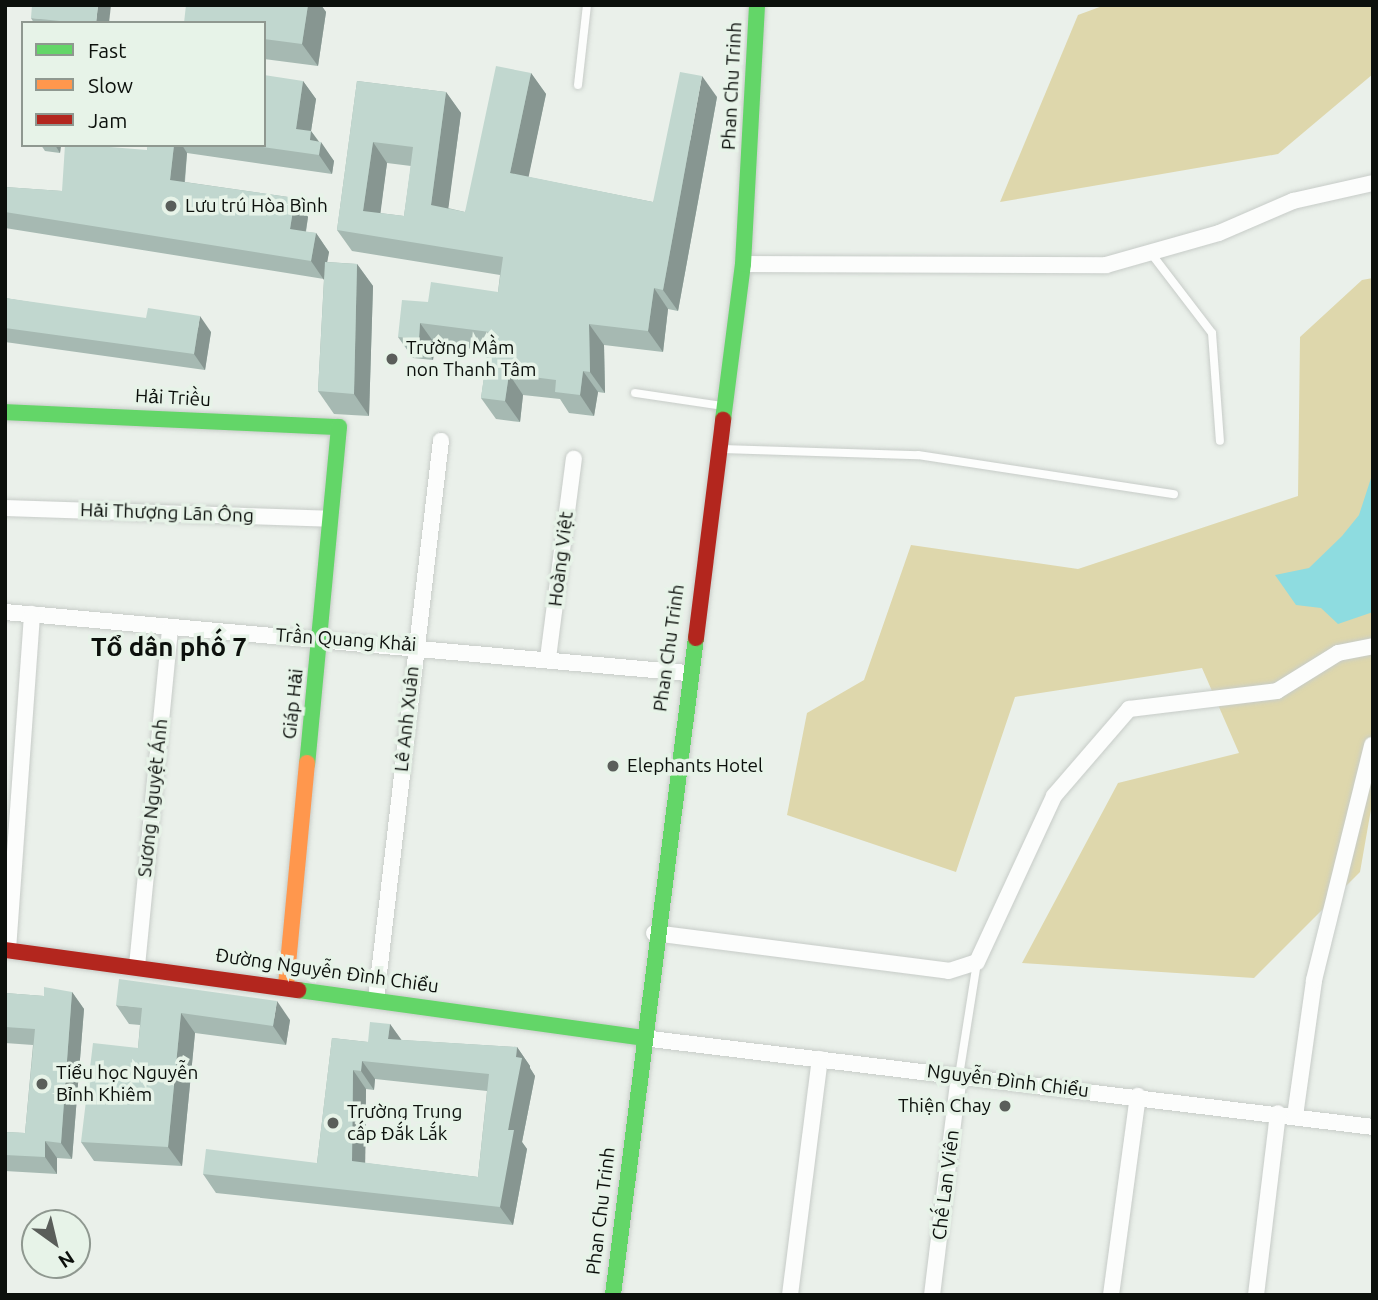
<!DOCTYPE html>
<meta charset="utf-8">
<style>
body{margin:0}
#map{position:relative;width:1378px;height:1300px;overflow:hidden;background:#eaf0ea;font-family:Ubuntu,sans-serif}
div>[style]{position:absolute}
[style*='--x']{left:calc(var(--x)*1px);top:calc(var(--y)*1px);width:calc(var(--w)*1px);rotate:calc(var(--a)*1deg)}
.green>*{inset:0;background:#ded7ac}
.water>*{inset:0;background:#8edce0}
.roads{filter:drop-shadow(0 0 2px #c7ccc8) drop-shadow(0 0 2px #c7ccc8)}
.lane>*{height:8px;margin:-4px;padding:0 4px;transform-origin:4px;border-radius:4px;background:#fcfdfc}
.street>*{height:16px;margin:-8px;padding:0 8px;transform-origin:8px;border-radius:8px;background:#fcfdfc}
.fast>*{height:16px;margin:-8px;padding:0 8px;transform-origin:8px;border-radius:8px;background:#63d668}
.slow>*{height:16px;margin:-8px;padding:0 8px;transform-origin:8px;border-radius:8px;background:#ff974d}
.jam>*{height:16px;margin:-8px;padding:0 8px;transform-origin:8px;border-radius:8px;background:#b3261e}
.wall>*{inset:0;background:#a6b9b2}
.shaded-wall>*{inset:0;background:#879691}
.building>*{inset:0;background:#c1d7cf}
.dots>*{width:19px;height:19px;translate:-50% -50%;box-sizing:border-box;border:4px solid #e7f3e8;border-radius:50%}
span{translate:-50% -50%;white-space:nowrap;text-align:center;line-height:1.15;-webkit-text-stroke:7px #e7f3e8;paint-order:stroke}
.street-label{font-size:19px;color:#0c100c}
.poi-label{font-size:19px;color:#0c100c}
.left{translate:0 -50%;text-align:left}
.right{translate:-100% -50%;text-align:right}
.district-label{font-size:26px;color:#0c100c;font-weight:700}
.frame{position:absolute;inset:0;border:7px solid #0c100c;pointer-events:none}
.legend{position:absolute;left:21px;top:21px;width:245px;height:126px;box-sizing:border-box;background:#e7f3e8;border:2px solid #8f9890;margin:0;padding:9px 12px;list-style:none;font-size:21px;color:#0c100c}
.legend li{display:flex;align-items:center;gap:14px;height:35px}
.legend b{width:35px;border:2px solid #8f9890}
.north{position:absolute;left:21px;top:1209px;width:70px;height:70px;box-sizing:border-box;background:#e7f3e8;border:2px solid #8f9890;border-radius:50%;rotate:146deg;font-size:19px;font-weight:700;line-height:28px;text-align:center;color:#0c100c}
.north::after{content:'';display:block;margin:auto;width:24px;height:32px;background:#5a5e5a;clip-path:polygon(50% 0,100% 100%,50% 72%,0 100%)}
</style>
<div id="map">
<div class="green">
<div style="clip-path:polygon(1105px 5px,1373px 5px,1373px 74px,1278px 154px,1000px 202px,1078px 15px)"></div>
<div style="clip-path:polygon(1373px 278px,1373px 798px,1360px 872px,1254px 978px,1022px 963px,1118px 783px,1239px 753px,1202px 668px,1015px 697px,956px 872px,787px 815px,807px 713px,864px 680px,911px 545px,1078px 569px,1298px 496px,1300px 337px,1362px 280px)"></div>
</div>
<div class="water">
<div style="clip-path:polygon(1373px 472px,1373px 612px,1338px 624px,1321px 608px,1296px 605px,1275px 575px,1309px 568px,1342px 536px,1359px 515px)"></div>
</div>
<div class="roads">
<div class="lane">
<div style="--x:578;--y:85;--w:81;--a:-83.6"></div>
<div style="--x:1150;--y:252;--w:102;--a:52.6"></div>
<div style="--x:1212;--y:333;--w:108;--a:85.8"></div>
<div style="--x:635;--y:393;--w:89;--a:8.4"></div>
<div style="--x:722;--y:449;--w:196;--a:1.8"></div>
<div style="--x:918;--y:455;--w:259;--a:8.7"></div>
<div style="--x:959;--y:1076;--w:115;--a:-81"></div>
</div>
<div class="street">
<div style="--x:743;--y:264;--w:363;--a:0.2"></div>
<div style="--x:1106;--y:265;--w:117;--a:-15.8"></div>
<div style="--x:1219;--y:233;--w:81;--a:-23.4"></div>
<div style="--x:1293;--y:201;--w:82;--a:-12.7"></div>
<div style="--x:5;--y:508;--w:324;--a:1.9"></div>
<div style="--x:5;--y:612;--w:685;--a:5.11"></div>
<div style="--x:548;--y:658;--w:201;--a:-82.6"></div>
<div style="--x:654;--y:933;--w:297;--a:7.3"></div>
<div style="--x:949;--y:971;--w:29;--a:-18"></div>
<div style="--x:977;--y:962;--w:183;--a:-65.1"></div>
<div style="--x:1054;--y:796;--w:115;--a:-49.2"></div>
<div style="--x:1129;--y:709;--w:149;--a:-6.9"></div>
<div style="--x:1277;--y:691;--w:72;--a:-31.9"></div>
<div style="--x:1338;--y:653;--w:36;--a:-11"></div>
<div style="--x:8;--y:950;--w:337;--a:-85.9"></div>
<div style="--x:137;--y:966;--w:339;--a:-84.4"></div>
<div style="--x:376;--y:999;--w:562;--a:-83.36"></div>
<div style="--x:643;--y:1038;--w:735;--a:6.95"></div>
<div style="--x:1295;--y:1116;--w:137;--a:-82"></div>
<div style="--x:1314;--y:980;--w:242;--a:-76.1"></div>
<div style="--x:790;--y:1295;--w:238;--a:-82.8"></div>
<div style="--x:932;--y:1295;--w:221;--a:-83"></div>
<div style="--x:1111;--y:1295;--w:201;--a:-82.3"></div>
<div style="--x:1256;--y:1295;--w:183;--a:-83.1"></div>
</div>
<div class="fast">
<div style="--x:5;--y:412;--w:334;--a:2.6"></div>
<div style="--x:339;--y:427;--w:338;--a:95.4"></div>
<div style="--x:723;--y:420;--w:157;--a:-82.7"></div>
<div style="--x:743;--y:264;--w:259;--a:-86.9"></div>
<div style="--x:298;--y:990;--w:348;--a:7.9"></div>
<div style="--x:613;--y:1295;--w:662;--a:-82.8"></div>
</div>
<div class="slow">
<div style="--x:286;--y:985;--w:223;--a:-84.6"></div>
</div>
<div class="jam">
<div style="--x:696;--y:638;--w:220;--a:-82.9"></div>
<div style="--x:5;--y:950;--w:296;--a:7.8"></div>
</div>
</div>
<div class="wall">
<div style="clip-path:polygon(186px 5px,321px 5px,326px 12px,318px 66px,264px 59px,264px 23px)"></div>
<div style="clip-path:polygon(31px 18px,109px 23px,34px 23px)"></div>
<div style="clip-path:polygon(evenodd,531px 73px,546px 94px,528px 177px,653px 202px,717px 97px,678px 311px,668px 309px,663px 352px,604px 345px,605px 393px,598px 392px,594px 416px,569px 413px,560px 399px,523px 395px,520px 422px,496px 419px,481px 398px,488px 351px,435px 344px,433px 360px,413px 358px,398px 337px,428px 302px,498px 292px,500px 275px,352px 251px,337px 230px,357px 81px,446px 92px,461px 113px,448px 208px,465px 212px,531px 73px,387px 163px,411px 166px,404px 216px,380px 213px,387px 163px)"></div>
<div style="clip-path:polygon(303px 81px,316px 99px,311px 131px,334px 161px,332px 174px,187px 153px,185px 182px,295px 198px,308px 217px,306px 232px,316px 233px,329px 252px,327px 262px,357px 264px,373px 286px,369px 416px,334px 414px,318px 391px,324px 279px,5px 228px,5px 187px,62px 191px,147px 150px,148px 145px,264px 145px)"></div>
<div style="clip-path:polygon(41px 145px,61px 145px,60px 153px,45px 151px)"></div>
<div style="clip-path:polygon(5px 298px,211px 332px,205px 370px,5px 342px)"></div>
<div style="clip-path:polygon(72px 992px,84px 1009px,72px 1159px,57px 1158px,57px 1174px,5px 1171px,5px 1132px,25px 1133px,33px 1045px,5px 1043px,5px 993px,44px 996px)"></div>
<div style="clip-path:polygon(116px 1005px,290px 1020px,286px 1045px,195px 1033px,182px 1166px,94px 1161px,81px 1142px,138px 1048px,140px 1025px,129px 1024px)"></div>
<div style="clip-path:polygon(evenodd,390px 1024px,401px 1040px,517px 1047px,530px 1066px,530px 1068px,535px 1076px,522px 1142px,527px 1149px,513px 1225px,216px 1193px,203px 1174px,317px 1163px,332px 1038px,368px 1042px,390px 1024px,375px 1079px,487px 1091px,478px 1177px,365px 1163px,366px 1089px,374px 1090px,375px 1079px)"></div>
</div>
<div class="shaded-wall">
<div style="clip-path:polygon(98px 5px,111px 5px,109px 23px,96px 23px)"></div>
<div style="clip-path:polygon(308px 5px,321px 5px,326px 12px,318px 66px,302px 44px)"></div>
<div style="clip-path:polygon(531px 73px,546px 94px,525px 194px,510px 173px)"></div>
<div style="clip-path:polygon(702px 76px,717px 97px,678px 311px,663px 290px)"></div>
<div style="clip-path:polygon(303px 81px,316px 99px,311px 131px,321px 145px,321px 142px,334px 161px,332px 174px,319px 155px,296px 129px)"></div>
<div style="clip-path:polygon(446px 92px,461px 113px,446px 226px,431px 205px)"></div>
<div style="clip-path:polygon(373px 142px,387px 163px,378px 232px,363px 211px)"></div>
<div style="clip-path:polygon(55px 145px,61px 145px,60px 153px)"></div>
<div style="clip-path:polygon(174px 145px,182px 145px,187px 153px,183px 199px,170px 180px)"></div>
<div style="clip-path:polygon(295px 198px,308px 217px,303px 248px,290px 229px)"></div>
<div style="clip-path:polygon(316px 233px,329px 252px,324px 280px,311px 261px)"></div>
<div style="clip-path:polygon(357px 264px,373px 286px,369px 416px,354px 394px)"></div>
<div style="clip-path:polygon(654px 288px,668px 309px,663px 352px,648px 331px)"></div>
<div style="clip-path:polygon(200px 316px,211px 332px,205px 370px,194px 354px)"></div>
<div style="clip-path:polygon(420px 323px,435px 344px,433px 360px,419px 339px)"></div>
<div style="clip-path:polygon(589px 324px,604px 345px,605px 393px,590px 372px)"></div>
<div style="clip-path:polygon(583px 371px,598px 392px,594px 416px,580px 395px)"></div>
<div style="clip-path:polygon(509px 374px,523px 395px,520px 422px,505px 401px)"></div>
<div style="clip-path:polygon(72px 992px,84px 1009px,72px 1159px,61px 1143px)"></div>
<div style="clip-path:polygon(277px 1001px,290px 1020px,286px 1045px,273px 1026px)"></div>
<div style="clip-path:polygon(181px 1013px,195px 1033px,182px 1166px,168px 1147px)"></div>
<div style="clip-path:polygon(390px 1024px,403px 1042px,388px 1039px)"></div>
<div style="clip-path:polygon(517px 1047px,530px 1066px,530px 1068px,535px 1076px,522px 1142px,527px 1149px,513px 1225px,500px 1207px)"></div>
<div style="clip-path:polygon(362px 1061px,375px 1079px,374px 1090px,361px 1071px)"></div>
<div style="clip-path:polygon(353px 1070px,366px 1089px,365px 1179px,352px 1161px)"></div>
<div style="clip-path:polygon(45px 1141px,57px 1158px,57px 1174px,45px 1157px)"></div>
</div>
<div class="building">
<div style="clip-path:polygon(32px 5px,98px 5px,96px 23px,79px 23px,31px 18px)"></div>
<div style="clip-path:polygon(186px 5px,308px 5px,302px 44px,264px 39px,264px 23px,184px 23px)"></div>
<div style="clip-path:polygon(evenodd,496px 66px,531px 73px,510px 173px,653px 202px,680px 72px,702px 76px,663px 290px,654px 288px,648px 331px,589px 324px,590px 372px,583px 371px,580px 395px,555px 392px,556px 380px,509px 374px,505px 401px,481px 398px,490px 332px,420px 323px,419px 339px,398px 337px,402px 300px,428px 302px,431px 282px,498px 292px,503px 257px,337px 230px,357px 81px,446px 92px,431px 205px,465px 212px,496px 66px,373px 142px,413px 147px,404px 216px,363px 211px,373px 142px)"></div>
<div style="clip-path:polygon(264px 75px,303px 81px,296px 129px,311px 131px,310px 140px,321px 142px,319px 155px,249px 145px,264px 145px)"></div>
<div style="clip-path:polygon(65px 145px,85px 145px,147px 150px,148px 145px,174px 145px,170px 180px,295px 198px,290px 229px,316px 233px,311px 261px,5px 212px,5px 187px,62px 191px)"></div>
<div style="clip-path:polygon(325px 262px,357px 264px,354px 394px,318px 391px)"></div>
<div style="clip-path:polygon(5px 298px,146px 318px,148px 308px,200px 316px,194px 354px,5px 328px)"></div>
<div style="clip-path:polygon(119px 979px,277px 1001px,273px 1026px,181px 1013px,168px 1147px,81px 1142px,93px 1043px,138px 1048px,142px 1008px,116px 1005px)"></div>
<div style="clip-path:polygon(44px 987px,72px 992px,61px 1143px,45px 1141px,45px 1157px,5px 1155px,5px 1132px,25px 1133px,35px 1029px,5px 1027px,5px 993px,44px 996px)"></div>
<div style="clip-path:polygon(evenodd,370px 1022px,390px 1024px,388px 1039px,517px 1047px,516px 1057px,522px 1058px,508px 1130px,514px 1130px,500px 1207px,203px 1174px,206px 1149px,317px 1163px,332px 1038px,368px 1042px,370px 1022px,362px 1061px,489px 1074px,478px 1177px,352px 1161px,353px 1070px,361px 1071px,362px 1061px)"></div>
</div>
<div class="dots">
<div style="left:171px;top:206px;background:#5a5e5a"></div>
<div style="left:392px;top:359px;background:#5a5e5a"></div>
<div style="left:613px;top:766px;background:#5a5e5a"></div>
<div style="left:42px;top:1084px;background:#5a5e5a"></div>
<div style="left:1005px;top:1106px;background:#5a5e5a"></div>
<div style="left:333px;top:1123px;background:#5a5e5a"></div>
</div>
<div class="street-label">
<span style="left:732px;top:86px;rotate:-87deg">Phan Chu Trinh</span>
<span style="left:173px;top:398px;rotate:3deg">Hải Triều</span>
<span style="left:167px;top:513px;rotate:2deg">Hải Thượng Lãn Ông</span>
<span style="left:561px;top:559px;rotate:-83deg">Hoàng Việt</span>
<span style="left:346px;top:640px;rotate:4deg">Trần Quang Khải</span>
<span style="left:669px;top:648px;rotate:-82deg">Phan Chu Trinh</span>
<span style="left:293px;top:704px;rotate:-84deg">Giáp Hải</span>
<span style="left:407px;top:719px;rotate:-84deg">Lê Anh Xuân</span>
<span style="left:153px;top:798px;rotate:-84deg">Sương Nguyệt Ánh</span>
<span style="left:327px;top:971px;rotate:8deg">Đường Nguyễn Đình Chiểu</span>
<span style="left:1008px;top:1081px;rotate:7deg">Nguyễn Đình Chiểu</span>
<span style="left:946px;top:1185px;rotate:-83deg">Chế Lan Viên</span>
<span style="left:601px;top:1211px;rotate:-83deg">Phan Chu Trinh</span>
</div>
<div class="poi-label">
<span class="left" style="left:185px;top:206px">Lưu trú Hòa Bình</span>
<span class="left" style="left:406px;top:359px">Trường Mầm<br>non Thanh Tâm</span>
<span class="left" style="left:627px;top:766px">Elephants Hotel</span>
<span class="left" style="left:56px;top:1084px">Tiểu học Nguyễn<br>Bỉnh Khiêm</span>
<span class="right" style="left:991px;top:1106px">Thiện Chay</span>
<span class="left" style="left:347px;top:1123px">Trường Trung<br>cấp Đắk Lắk</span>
</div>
<div class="district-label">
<span style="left:169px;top:647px">Tổ dân phố 7</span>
</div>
<div class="frame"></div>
<ul class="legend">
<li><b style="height:9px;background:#63d668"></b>Fast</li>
<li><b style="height:9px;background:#ff974d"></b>Slow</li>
<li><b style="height:9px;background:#b3261e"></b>Jam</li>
</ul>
<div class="north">N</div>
</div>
